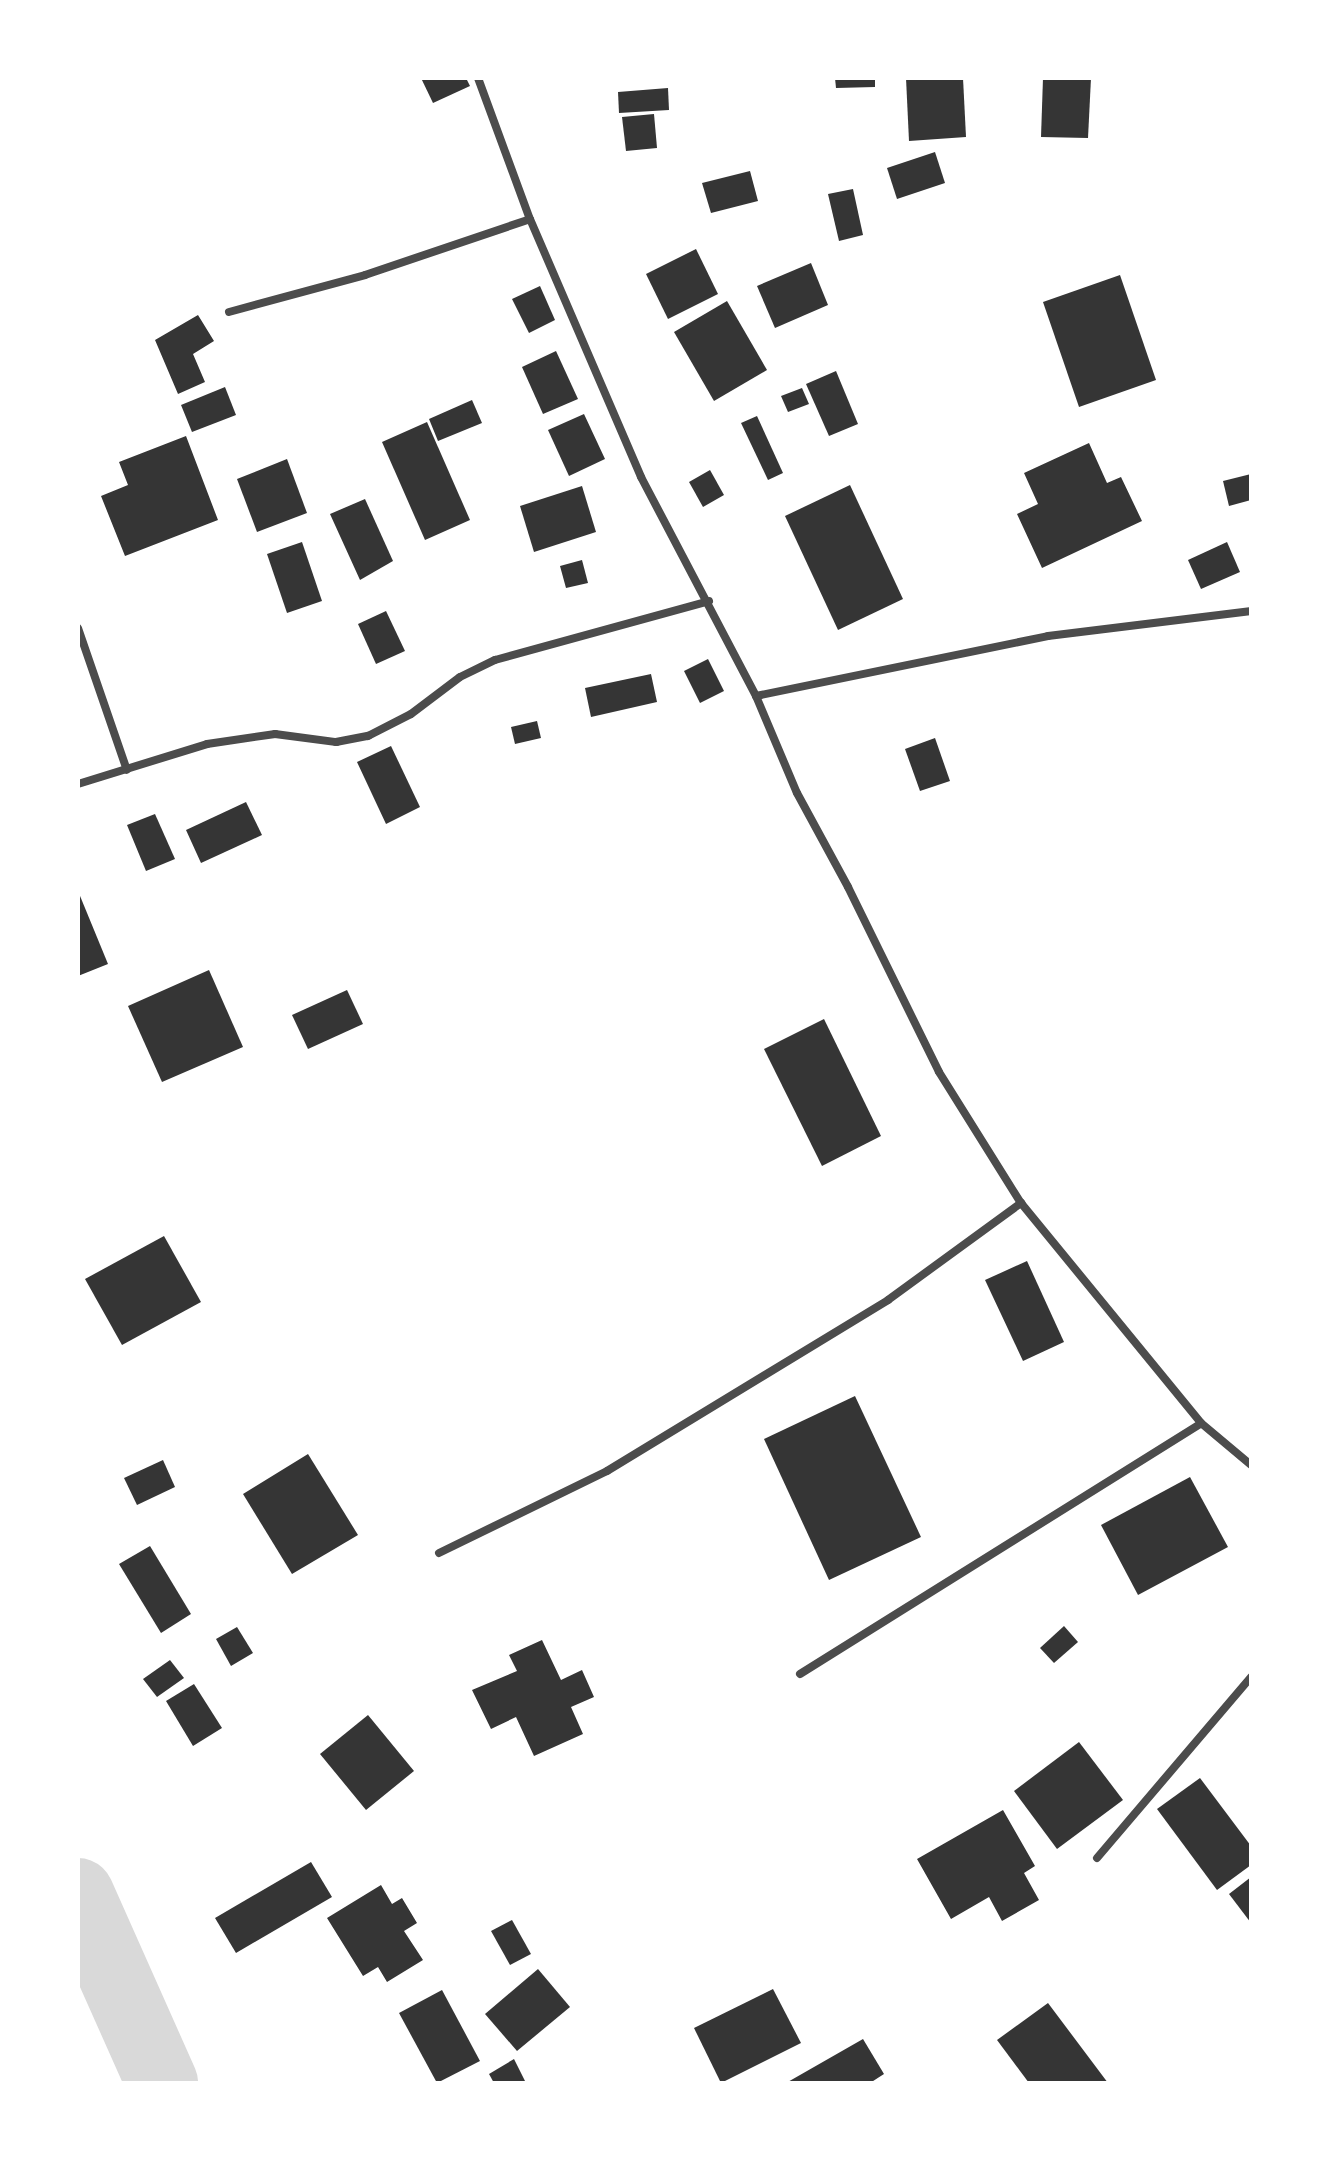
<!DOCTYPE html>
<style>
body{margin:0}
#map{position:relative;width:1329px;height:2161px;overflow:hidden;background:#fff;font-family:"Roboto Serif",serif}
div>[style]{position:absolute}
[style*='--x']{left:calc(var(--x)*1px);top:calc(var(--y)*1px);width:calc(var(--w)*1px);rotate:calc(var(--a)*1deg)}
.river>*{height:72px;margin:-36px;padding:0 36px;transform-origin:36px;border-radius:36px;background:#d9d9d9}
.building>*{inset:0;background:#353535}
.minor>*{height:8px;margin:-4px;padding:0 4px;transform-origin:4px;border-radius:4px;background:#4c4c4c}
span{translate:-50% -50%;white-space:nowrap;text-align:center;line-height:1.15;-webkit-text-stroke:6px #fff;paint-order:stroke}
.frame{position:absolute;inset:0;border:80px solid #fff;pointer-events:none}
</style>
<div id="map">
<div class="river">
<div style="--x:78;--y:1894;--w:207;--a:66"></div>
</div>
<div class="building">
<div style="clip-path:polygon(421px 78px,466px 78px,470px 86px,433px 103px)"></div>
<div style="clip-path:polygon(835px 78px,875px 78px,875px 87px,836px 88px)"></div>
<div style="clip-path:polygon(906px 78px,963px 78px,966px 137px,909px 141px)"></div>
<div style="clip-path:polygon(1043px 78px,1091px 78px,1088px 138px,1041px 137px)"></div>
<div style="clip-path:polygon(668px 88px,669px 110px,619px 113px,618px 92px)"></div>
<div style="clip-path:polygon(654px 114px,657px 148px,626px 151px,622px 117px)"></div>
<div style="clip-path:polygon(935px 152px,945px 183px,897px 199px,887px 168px)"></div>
<div style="clip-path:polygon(750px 171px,758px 201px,711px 213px,702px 183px)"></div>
<div style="clip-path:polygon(853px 189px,863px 235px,839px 241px,828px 194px)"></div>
<div style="clip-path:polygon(696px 249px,718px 294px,668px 319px,646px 274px)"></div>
<div style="clip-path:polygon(811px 263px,828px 305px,775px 328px,757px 286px)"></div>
<div style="clip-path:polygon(1120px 275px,1156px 380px,1079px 407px,1043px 302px)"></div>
<div style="clip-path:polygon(540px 286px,555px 320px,529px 333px,512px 299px)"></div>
<div style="clip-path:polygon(727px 301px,767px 370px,714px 401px,674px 332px)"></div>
<div style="clip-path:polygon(198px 315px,214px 341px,193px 354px,205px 382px,178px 394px,155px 340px)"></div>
<div style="clip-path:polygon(556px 351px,578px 399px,543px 414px,522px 367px)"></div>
<div style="clip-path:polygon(836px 371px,858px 424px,829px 436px,806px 384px)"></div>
<div style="clip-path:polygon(225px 387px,236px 415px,192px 432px,181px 405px)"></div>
<div style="clip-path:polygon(802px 388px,809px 404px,788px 412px,781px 396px)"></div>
<div style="clip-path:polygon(472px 400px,482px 423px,438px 441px,429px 419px)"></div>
<div style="clip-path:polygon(584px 414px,605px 459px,569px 476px,548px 430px)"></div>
<div style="clip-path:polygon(757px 416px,783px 473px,768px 480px,741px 423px)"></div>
<div style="clip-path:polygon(427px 422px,470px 520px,425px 540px,382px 442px)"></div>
<div style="clip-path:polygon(186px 436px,218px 520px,125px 556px,101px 496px,128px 485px,119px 462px)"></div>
<div style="clip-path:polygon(1089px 443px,1107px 483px,1121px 477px,1142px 521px,1042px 568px,1017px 514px,1038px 504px,1024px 473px)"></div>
<div style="clip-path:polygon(287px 459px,307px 513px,257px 532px,237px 479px)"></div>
<div style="clip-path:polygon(710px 470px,724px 495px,703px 507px,689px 482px)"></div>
<div style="clip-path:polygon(1251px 474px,1251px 500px,1229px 506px,1223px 481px)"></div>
<div style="clip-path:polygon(850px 485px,903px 599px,838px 630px,785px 516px)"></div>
<div style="clip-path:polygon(582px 486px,596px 532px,534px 552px,520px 506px)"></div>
<div style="clip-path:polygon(365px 499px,393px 561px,360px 580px,330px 514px)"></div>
<div style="clip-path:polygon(302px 542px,322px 601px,287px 613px,267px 554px)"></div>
<div style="clip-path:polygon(1227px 542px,1240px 572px,1201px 589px,1188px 560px)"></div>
<div style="clip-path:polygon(582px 560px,588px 583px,566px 588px,560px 566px)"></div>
<div style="clip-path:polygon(386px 611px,405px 651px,376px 664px,358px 624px)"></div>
<div style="clip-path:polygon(708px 659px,724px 691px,700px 703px,684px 671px)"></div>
<div style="clip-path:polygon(651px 674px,657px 702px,591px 717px,585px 688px)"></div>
<div style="clip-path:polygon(537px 721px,541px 738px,515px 744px,511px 727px)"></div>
<div style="clip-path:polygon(935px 738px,950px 781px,920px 791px,905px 749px)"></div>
<div style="clip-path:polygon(391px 746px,420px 807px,386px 824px,357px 762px)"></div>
<div style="clip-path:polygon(246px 802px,262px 835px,201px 863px,186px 830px)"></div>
<div style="clip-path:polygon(155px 814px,175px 859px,146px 871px,127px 825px)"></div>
<div style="clip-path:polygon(78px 891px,108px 964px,78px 976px)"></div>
<div style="clip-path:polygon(209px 970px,243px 1047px,162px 1082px,128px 1006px)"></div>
<div style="clip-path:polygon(347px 990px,363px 1024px,308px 1049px,292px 1015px)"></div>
<div style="clip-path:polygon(824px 1019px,881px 1136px,822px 1166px,764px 1049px)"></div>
<div style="clip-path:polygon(164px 1236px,201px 1302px,122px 1345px,85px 1279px)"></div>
<div style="clip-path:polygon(1027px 1261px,1064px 1342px,1023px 1361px,985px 1280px)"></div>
<div style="clip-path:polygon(855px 1396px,921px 1537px,829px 1580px,764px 1439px)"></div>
<div style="clip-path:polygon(308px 1454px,358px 1535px,292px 1574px,243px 1494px)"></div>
<div style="clip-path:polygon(163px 1460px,175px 1487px,137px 1505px,124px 1478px)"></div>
<div style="clip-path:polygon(1190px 1477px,1228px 1547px,1138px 1595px,1101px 1525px)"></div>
<div style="clip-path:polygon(150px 1546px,191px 1614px,161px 1633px,119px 1564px)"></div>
<div style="clip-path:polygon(1064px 1626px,1078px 1642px,1054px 1663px,1040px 1648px)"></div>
<div style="clip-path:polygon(237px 1627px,253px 1653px,231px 1666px,216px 1639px)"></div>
<div style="clip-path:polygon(542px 1640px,561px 1680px,582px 1670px,594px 1697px,571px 1707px,583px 1734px,534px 1756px,516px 1717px,491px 1729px,472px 1690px,517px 1671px,509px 1655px)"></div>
<div style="clip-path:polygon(170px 1660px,184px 1678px,157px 1697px,143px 1679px)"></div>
<div style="clip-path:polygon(194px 1684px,222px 1728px,193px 1746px,166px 1701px)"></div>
<div style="clip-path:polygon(368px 1715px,414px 1771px,366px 1810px,320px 1754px)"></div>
<div style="clip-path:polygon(1079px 1742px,1123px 1800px,1057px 1849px,1014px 1791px)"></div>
<div style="clip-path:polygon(1200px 1778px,1251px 1846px,1251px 1865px,1217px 1890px,1157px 1809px)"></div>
<div style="clip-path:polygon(1003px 1810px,1035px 1866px,1024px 1873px,1039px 1900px,1002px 1921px,989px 1897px,951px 1919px,917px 1859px)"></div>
<div style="clip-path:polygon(311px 1862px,332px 1897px,236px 1953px,215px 1918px)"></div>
<div style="clip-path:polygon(1251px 1877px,1251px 1923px,1229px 1894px)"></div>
<div style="clip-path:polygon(381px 1885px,392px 1904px,402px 1898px,417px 1923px,404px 1931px,423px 1960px,387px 1982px,378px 1967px,363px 1976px,327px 1918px)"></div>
<div style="clip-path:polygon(512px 1920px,531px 1954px,510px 1965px,491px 1931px)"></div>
<div style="clip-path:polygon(538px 1969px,570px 2007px,517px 2051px,485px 2014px)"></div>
<div style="clip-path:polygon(773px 1989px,801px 2043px,721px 2083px,694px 2028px)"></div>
<div style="clip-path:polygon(442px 1990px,480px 2061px,437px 2083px,399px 2013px)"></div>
<div style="clip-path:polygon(1048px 2003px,1108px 2083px,1029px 2083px,997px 2040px)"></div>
<div style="clip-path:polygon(863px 2039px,884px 2074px,870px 2083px,786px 2083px)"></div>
<div style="clip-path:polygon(514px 2059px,526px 2083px,494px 2083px,489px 2074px)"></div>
</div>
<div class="minor">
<div style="--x:478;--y:78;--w:150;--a:69.8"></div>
<div style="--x:530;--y:219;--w:281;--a:66.7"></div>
<div style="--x:641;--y:477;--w:247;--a:62.3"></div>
<div style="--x:756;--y:696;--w:105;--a:67.1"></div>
<div style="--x:797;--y:793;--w:107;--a:61.5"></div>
<div style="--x:848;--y:887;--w:206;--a:63.8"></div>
<div style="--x:939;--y:1072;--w:155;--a:58"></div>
<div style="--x:1021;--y:1203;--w:284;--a:50.7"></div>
<div style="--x:1201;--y:1423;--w:65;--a:40"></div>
<div style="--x:229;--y:312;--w:141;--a:-15.2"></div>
<div style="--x:365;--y:275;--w:174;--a:-18.7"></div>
<div style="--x:78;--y:628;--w:150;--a:71"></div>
<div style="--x:756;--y:696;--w:298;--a:-11.6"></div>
<div style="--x:1048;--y:636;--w:205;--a:-7"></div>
<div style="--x:78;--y:784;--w:135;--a:-17.2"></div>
<div style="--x:207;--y:744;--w:69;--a:-8.4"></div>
<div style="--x:275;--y:734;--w:62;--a:7.5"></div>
<div style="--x:336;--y:742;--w:33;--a:-11"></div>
<div style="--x:368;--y:736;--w:48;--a:-27.1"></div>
<div style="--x:411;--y:714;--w:61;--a:-37.1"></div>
<div style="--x:460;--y:677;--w:39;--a:-26"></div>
<div style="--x:495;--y:660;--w:222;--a:-15.4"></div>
<div style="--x:439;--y:1553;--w:187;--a:-26"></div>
<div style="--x:607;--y:1471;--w:329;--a:-31.3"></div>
<div style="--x:888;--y:1300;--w:165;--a:-36.1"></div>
<div style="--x:800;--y:1674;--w:473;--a:-32"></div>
<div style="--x:1097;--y:1858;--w:238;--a:-49.6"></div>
</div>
<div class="frame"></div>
</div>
